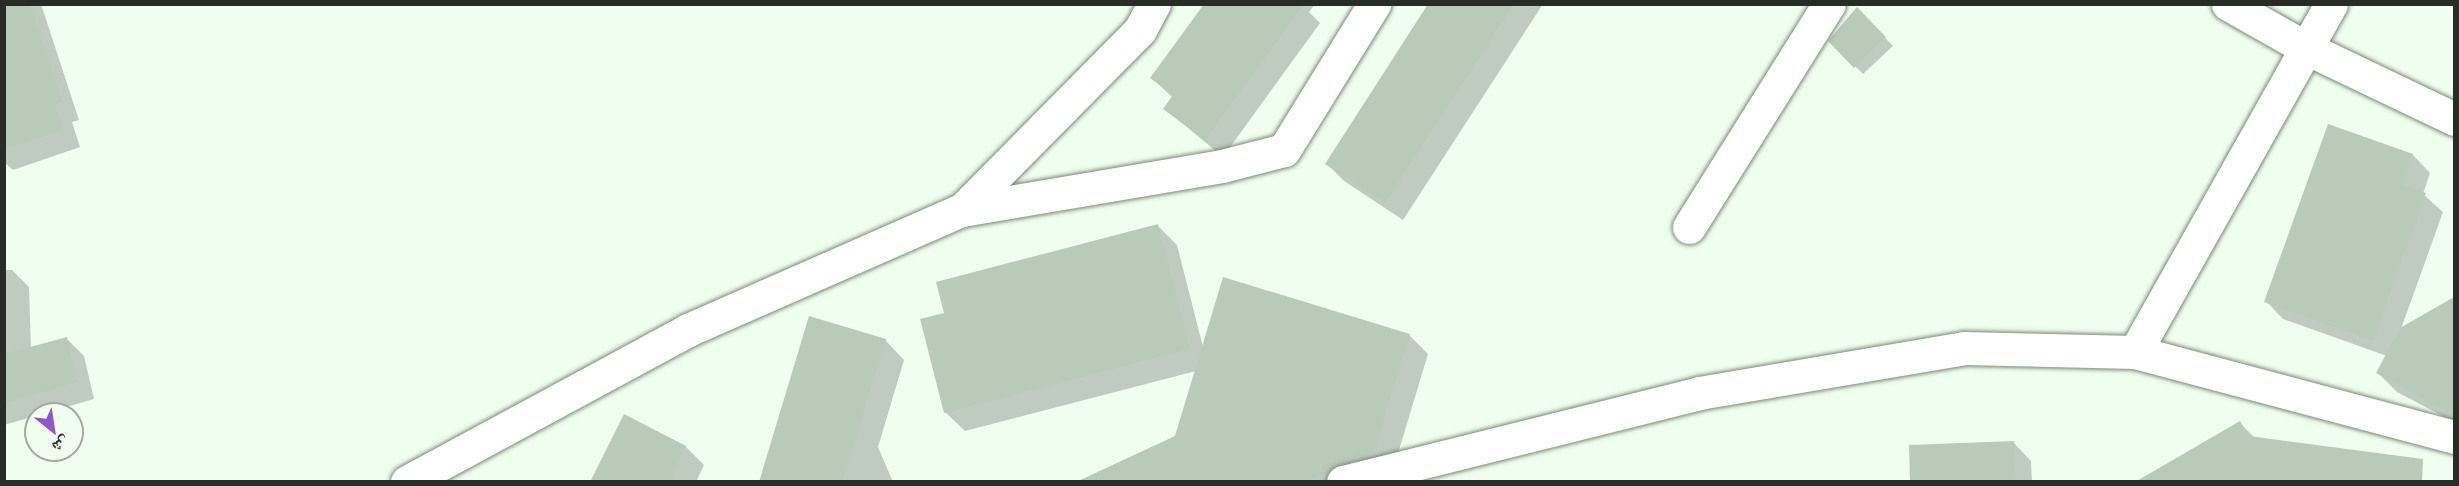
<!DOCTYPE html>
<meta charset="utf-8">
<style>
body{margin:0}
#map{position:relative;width:2459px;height:486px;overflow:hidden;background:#f0fef0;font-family:Literata,"Noto Naskh Arabic",serif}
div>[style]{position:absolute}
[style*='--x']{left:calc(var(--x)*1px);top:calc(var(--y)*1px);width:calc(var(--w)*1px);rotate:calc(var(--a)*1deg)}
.shadow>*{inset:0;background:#0003}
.building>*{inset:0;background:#b9cab8}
.roads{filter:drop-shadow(0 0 2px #7a8979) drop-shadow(0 0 2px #7a8979)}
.street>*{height:33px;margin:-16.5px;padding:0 16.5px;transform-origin:16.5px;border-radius:16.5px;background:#fff}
.secondary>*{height:33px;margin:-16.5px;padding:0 16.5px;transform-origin:16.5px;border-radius:16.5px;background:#fff}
span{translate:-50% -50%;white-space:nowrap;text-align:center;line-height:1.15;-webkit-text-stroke:4.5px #f0fef0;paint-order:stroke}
.frame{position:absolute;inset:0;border:6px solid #272d26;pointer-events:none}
.north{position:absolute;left:24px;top:402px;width:60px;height:60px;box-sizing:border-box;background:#f0fef0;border:2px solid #a0aa9f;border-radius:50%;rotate:150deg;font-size:16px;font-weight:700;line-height:24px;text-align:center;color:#272d26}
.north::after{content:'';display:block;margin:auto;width:21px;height:27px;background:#9456cd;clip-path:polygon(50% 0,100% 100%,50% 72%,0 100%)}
</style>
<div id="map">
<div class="shadow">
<div style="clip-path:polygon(4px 4px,41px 4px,79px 120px,72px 122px,80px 147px,13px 170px,4px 162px)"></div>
<div style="clip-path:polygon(1206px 4px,1315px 4px,1309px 12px,1320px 23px,1223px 157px,1165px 109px,1173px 98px,1152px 78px)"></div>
<div style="clip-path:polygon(1430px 4px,1543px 4px,1403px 220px,1344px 181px,1327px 164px)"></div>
<div style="clip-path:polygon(1857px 9px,1893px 46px,1863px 74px,1830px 41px)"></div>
<div style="clip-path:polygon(2413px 155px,2430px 173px,2423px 194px,2443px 212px,2401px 329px,2454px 298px,2454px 422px,2397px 392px,2378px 373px,2387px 356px,2283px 319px,2266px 301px)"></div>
<div style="clip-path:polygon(1157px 225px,1177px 245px,1203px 347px,1409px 335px,1428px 354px,1393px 470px,1367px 482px,1079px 482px,1176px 437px,1196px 371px,965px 431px,945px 412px,946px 314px)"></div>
<div style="clip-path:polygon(4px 270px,12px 270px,29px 287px,31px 349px,67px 339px,84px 356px,94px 399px,4px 425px)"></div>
<div style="clip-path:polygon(885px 340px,904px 360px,878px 447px,893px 482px,760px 482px)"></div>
<div style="clip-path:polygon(2240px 423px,2256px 439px,2138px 482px)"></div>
<div style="clip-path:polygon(2014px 443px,2031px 461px,2032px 482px,1911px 482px)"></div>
<div style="clip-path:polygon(686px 447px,704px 465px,696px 482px,592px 482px)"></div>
</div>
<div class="building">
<div style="clip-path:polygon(4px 4px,30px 4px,63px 102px,55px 105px,64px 130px,4px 149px)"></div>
<div style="clip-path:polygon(1204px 4px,1304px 4px,1205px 140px,1163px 109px,1173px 95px,1150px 78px)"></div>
<div style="clip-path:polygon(1428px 4px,1514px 4px,1385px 203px,1325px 164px)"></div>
<div style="clip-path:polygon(1857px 7px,1886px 37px,1854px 68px,1828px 41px)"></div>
<div style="clip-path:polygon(2328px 124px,2413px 154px,2403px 185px,2426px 193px,2373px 341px,2264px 302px)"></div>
<div style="clip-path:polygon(1158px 224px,1190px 349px,944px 413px,920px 319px,944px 313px,936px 282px)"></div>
<div style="clip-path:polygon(1223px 277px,1410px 334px,1374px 451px,1306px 482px,1076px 482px,1175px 436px)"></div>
<div style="clip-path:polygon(2454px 297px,2454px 415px,2376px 373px,2400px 328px)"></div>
<div style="clip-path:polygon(809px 316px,886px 339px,842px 482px,759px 482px)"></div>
<div style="clip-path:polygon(67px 337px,77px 382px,4px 403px,4px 354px)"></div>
<div style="clip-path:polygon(624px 414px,686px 446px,669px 482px,590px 482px)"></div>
<div style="clip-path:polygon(2240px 421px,2249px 436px,2423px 459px,2422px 482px,2135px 482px)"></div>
<div style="clip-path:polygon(2014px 441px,2015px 482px,1910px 482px,1909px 445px)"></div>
</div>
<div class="roads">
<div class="street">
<div style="--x:2228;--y:4;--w:90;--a:29.4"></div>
<div style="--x:2306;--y:48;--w:164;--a:25.6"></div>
<div style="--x:962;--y:210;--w:264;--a:-9.6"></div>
<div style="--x:1222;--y:166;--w:64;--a:-14.5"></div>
<div style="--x:1284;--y:150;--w:172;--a:-58.3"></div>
<div style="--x:1689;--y:227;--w:263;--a:-57.9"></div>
<div style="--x:2135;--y:352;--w:399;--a:-60.6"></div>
</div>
<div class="secondary">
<div style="--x:407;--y:482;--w:319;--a:-28.4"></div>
<div style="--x:688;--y:330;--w:299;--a:-23.7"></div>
<div style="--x:962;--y:210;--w:253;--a:-45.3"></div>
<div style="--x:1140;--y:30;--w:30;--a:-62"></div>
<div style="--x:1343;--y:482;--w:367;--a:-14"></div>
<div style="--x:1699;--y:393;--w:269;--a:-9.6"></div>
<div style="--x:1964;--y:348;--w:171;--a:1.3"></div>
<div style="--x:2135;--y:352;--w:330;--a:14.9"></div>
</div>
</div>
<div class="frame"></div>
<div class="north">ش</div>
</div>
